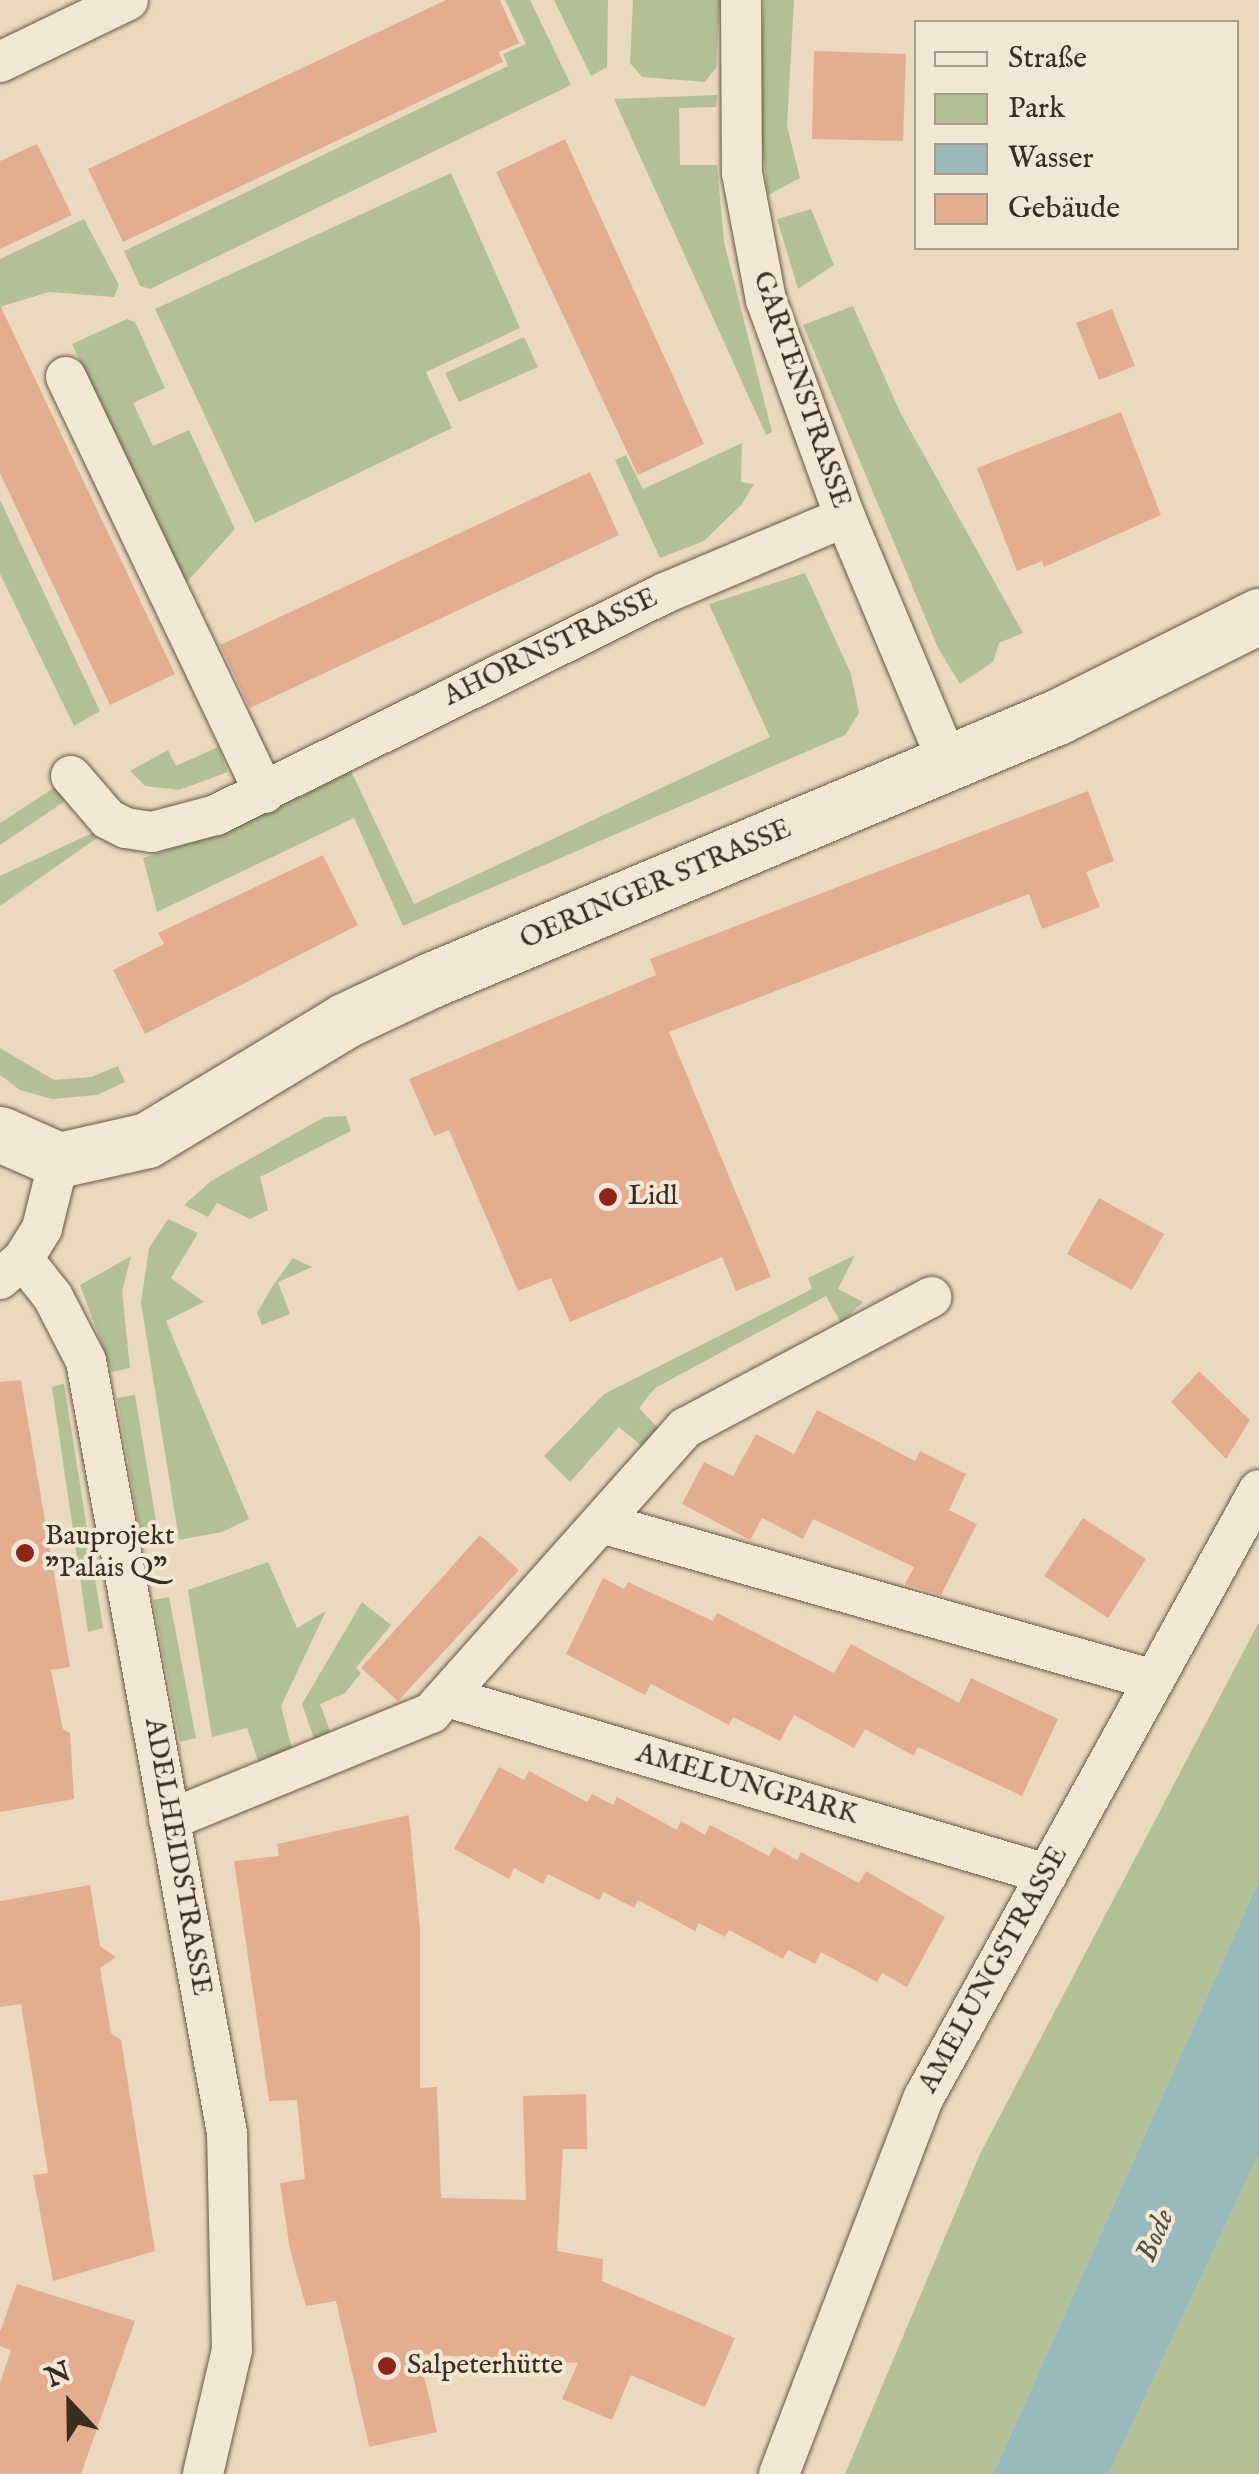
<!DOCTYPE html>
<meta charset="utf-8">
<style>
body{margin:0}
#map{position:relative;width:1259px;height:2474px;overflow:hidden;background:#ebd9bf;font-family:"IM FELL English",serif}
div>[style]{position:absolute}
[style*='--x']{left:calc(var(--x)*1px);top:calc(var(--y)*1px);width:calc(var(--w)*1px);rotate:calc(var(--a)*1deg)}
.green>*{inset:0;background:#b3c095}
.water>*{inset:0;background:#9ab9ba}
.building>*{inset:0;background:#e3ae8f}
.roads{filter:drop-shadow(0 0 2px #675847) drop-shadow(0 0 2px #675847)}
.street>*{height:40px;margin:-20px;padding:0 20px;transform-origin:20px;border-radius:20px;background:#f2e6d5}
.secondary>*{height:55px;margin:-27.5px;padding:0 27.5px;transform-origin:27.5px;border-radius:27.5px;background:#f2e6d5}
.dots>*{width:28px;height:28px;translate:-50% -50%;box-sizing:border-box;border:5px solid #f2e6d5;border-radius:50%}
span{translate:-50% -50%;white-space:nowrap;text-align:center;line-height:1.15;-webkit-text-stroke:8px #f2e6d5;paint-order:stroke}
.street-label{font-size:28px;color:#3b2d1f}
.poi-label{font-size:28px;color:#3b2d1f}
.left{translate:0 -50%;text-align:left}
.water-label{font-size:30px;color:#535046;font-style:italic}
.legend{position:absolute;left:914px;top:20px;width:325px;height:230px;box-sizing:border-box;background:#f2e6d5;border:2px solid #a99c8c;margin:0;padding:12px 18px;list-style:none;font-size:30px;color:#3b2d1f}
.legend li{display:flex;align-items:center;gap:20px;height:50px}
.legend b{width:50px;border:2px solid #a99c8c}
.north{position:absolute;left:20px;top:2354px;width:100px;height:100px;-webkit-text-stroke:8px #f2e6d5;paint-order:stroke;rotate:338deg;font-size:28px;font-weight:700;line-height:40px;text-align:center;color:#3b2d1f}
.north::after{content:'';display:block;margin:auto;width:35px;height:45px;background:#3b2d1f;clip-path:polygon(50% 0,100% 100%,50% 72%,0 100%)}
</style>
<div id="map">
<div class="green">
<div style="clip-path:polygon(505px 0,530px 0,571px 85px,150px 289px,140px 286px,124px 251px,508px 66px,503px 54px,526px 44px)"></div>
<div style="clip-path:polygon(554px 0,608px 0,607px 67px,591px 76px)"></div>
<div style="clip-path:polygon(633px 0,720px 0,716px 68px,705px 82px,642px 77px,630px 63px)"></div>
<div style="clip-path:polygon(764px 0,794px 0,787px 126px,800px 178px,768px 195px,758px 106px)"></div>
<div style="clip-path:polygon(717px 95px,716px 107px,679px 108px,680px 165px,717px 165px,724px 242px,772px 432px,766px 435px,614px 99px)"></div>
<div style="clip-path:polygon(451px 173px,520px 328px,426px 372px,452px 428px,255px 523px,155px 309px)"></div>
<div style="clip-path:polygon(811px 209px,834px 265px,798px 289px,777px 219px)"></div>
<div style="clip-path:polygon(84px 219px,119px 285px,114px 297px,49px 292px,0 307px,0 259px)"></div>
<div style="clip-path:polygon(853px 306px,900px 412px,1023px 633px,999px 643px,993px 662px,960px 684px,938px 648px,803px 325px)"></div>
<div style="clip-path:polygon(127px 319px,135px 322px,165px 388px,133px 403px,153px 446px,189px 430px,235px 529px,184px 585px,72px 344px)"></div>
<div style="clip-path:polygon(524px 337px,538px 367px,459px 402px,445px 373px)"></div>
<div style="clip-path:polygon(742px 443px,741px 482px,754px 484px,742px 504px,704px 541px,660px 558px,615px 460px,626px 455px,643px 489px)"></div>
<div style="clip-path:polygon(0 500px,100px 711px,74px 726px,0 574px)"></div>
<div style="clip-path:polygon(805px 573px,851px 674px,859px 713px,845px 735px,403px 926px,354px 818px,157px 912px,143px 858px,223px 832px,351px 771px,414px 904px,770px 737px,709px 604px)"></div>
<div style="clip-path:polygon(218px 747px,228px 772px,179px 790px,145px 786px,130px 771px,168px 750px,176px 766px)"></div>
<div style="clip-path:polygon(55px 787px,65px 801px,0 845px,0 823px)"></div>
<div style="clip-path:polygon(92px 833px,97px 838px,0 906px,0 876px)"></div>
<div style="clip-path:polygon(0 1048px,54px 1080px,91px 1077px,118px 1066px,125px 1082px,97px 1095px,52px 1099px,20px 1090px,0 1075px)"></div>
<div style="clip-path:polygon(346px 1116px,351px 1131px,260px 1177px,268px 1210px,250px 1219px,217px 1203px,208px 1217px,184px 1205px,211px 1181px,324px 1117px)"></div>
<div style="clip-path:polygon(168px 1219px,198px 1233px,171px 1278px,204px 1302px,166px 1321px,249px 1519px,222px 1532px,179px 1540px,141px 1303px,149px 1248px)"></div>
<div style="clip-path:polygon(855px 1255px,838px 1289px,863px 1302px,841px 1323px,826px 1296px,655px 1388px,639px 1408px,659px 1429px,643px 1447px,619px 1427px,570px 1482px,544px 1456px,604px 1394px,812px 1289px,808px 1278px)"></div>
<div style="clip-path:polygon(131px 1256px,122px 1292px,130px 1368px,112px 1372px,80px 1285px)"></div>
<div style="clip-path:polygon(293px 1258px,312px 1267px,278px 1282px,290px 1314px,262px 1325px,257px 1313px,274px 1284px)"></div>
<div style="clip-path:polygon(64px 1384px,103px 1628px,88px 1632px,52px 1387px)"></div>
<div style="clip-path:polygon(135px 1395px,160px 1545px,143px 1548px,117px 1398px)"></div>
<div style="clip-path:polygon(268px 1562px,297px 1628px,326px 1611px,281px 1706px,293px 1753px,260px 1767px,247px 1728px,212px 1737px,188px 1590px)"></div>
<div style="clip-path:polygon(169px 1597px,196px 1738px,180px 1742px,153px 1600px)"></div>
<div style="clip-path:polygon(362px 1602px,391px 1625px,356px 1668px,361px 1673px,345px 1693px,320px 1704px,333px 1739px,316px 1744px,302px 1704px)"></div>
<div style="clip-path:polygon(1259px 1622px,1259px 1880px,993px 2474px,845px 2474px,980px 2154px)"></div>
<div style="clip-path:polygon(1259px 2154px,1259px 2474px,1109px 2474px)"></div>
</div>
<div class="water">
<div style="clip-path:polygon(1259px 1880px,1259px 2154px,1109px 2474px,993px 2474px)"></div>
</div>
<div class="building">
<div style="clip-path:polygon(446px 0,500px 0,519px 43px,499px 52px,503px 62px,123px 242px,88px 169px)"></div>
<div style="clip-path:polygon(814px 51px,906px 54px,903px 141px,812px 139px)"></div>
<div style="clip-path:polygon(565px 139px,704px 444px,638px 475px,496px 172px)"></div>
<div style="clip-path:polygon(37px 144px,72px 215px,0 249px,0 161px)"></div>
<div style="clip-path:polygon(0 305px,175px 674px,110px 705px,0 473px)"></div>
<div style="clip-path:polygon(1112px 309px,1135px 366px,1099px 380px,1076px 323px)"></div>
<div style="clip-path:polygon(1121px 412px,1161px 515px,1044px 567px,1042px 561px,1017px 571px,977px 468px)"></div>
<div style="clip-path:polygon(590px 472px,619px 535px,250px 708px,220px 645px)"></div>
<div style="clip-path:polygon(1088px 791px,1114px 861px,1086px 872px,1100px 907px,1042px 929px,1029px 894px,669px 1032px,771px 1277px,736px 1291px,722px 1257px,570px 1322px,551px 1278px,518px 1291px,449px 1130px,434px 1136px,409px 1079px,656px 975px,650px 959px)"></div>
<div style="clip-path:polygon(323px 855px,358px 925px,145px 1034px,113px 970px,164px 944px,158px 933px)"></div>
<div style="clip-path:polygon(1099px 1198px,1164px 1234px,1132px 1290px,1067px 1254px)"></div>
<div style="clip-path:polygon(1199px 1371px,1250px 1420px,1226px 1459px,1171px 1402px)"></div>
<div style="clip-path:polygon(21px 1380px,70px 1667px,51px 1670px,63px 1729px,70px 1733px,74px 1799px,0 1812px,0 1382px)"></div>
<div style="clip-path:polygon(817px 1410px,915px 1461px,920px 1451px,966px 1474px,949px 1510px,977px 1524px,941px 1595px,905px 1584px,914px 1567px,813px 1519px,803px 1539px,762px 1518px,750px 1540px,682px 1504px,704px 1462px,733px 1476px,756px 1434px,794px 1454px)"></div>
<div style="clip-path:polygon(1083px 1518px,1146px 1559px,1108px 1618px,1044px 1576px)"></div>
<div style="clip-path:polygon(480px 1535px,519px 1570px,398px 1701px,361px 1668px)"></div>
<div style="clip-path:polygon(603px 1578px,624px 1589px,628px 1582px,713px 1621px,717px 1613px,834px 1673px,851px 1644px,959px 1703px,971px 1678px,1058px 1719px,1022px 1796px,918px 1747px,914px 1756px,865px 1729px,854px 1748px,794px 1715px,780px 1741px,733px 1717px,729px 1725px,651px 1684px,645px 1695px,566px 1654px)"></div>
<div style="clip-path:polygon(499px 1767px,524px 1780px,529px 1771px,587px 1802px,592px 1794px,613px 1805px,617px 1797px,677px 1830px,681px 1821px,705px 1835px,710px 1825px,769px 1856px,774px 1847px,797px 1860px,801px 1852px,859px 1883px,866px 1871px,945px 1917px,907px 1987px,882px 1973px,877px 1982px,821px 1952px,815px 1964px,788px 1950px,783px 1959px,729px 1930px,725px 1937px,699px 1923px,695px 1931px,638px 1900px,634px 1908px,604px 1892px,599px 1900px,548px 1874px,543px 1884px,514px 1868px,509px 1879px,454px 1849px)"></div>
<div style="clip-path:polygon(409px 1815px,420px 1929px,420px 2088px,437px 2087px,441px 2198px,526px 2200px,523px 2096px,586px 2094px,587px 2149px,563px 2149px,557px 2251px,603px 2259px,602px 2281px,735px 2338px,705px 2407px,631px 2375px,612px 2420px,562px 2399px,578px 2363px,419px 2354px,437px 2432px,369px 2447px,336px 2301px,306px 2306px,290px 2250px,280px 2183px,305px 2179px,297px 2100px,269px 2101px,234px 1861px,279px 1856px,277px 1844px)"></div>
<div style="clip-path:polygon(90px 1885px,100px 1946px,116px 1957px,100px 1968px,111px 2033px,121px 2040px,155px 2251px,53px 2281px,33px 2175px,48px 2173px,21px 2004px,0 2007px,0 1901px)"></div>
<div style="clip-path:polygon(17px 2284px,135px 2321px,81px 2474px,0 2474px,0 2383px,11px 2350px,0 2346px,0 2332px)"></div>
</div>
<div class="roads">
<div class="street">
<div style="--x:741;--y:0;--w:173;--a:89.7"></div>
<div style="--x:742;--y:173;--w:129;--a:79.3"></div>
<div style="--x:766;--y:300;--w:231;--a:70"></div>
<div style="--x:845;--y:517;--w:266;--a:67.2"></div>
<div style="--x:0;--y:62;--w:142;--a:-25.8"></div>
<div style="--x:66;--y:377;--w:461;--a:64.5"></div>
<div style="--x:71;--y:776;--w:57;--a:49.3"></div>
<div style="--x:108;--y:819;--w:20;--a:27"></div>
<div style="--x:126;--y:828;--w:26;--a:9"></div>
<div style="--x:152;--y:832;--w:66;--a:-14.9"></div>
<div style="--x:216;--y:815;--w:501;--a:-26.31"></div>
<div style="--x:665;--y:593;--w:195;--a:-22.9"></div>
<div style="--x:23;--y:1259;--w:48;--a:51.7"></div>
<div style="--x:53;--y:1297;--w:72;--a:62.7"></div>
<div style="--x:86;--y:1361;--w:785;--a:79.65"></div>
<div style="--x:227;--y:2133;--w:217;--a:88.7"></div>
<div style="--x:232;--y:2350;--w:127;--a:103.2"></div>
<div style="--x:0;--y:1279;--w:30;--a:-41"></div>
<div style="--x:23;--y:1259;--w:36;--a:-58"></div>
<div style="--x:42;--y:1228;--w:70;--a:-76"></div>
<div style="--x:601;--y:1523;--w:575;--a:15.85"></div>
<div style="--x:447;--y:1697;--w:626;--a:16.44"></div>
<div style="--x:169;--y:1820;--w:283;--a:-22.2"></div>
<div style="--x:431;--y:1713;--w:382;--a:-48.3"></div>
<div style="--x:685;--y:1428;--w:279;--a:-28"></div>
<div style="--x:779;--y:2474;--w:404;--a:-69"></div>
<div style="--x:924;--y:2097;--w:693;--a:-61.11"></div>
</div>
<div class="secondary">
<div style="--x:0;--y:1134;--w:64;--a:23.8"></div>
<div style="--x:59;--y:1160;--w:90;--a:-12.8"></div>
<div style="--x:147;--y:1140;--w:230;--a:-31.1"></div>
<div style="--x:344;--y:1021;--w:96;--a:-25.2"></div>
<div style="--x:431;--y:980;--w:679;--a:-22.79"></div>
<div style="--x:1057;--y:717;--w:226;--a:-26.6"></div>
</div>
</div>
<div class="dots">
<div style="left:608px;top:1197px;background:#8f2418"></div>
<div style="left:25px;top:1553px;background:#8f2418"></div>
<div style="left:387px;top:2366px;background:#8f2418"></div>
</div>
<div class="street-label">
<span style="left:801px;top:390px;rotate:71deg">GARTENSTRASSE</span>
<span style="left:551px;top:648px;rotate:-26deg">AHORNSTRASSE</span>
<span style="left:656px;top:885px;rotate:-23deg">OERINGER STRASSE</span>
<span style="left:747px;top:1785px;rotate:16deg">AMELUNGPARK</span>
<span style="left:177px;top:1857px;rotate:80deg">ADELHEIDSTRASSE</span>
<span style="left:994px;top:1970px;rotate:-61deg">AMELUNGSTRASSE</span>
</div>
<div class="poi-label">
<span class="left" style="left:628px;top:1197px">Lidl</span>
<span class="left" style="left:45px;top:1553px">Bauprojekt<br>"Palais Q"</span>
<span class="left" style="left:407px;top:2366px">Salpeterhütte</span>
</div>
<div class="water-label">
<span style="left:1156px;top:2236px;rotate:-67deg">Bode</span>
</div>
<ul class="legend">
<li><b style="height:12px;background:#f2e6d5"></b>Straße</li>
<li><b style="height:28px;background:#b3c095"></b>Park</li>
<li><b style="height:28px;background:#9ab9ba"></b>Wasser</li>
<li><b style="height:28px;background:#e3ae8f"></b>Gebäude</li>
</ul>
<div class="north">N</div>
</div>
